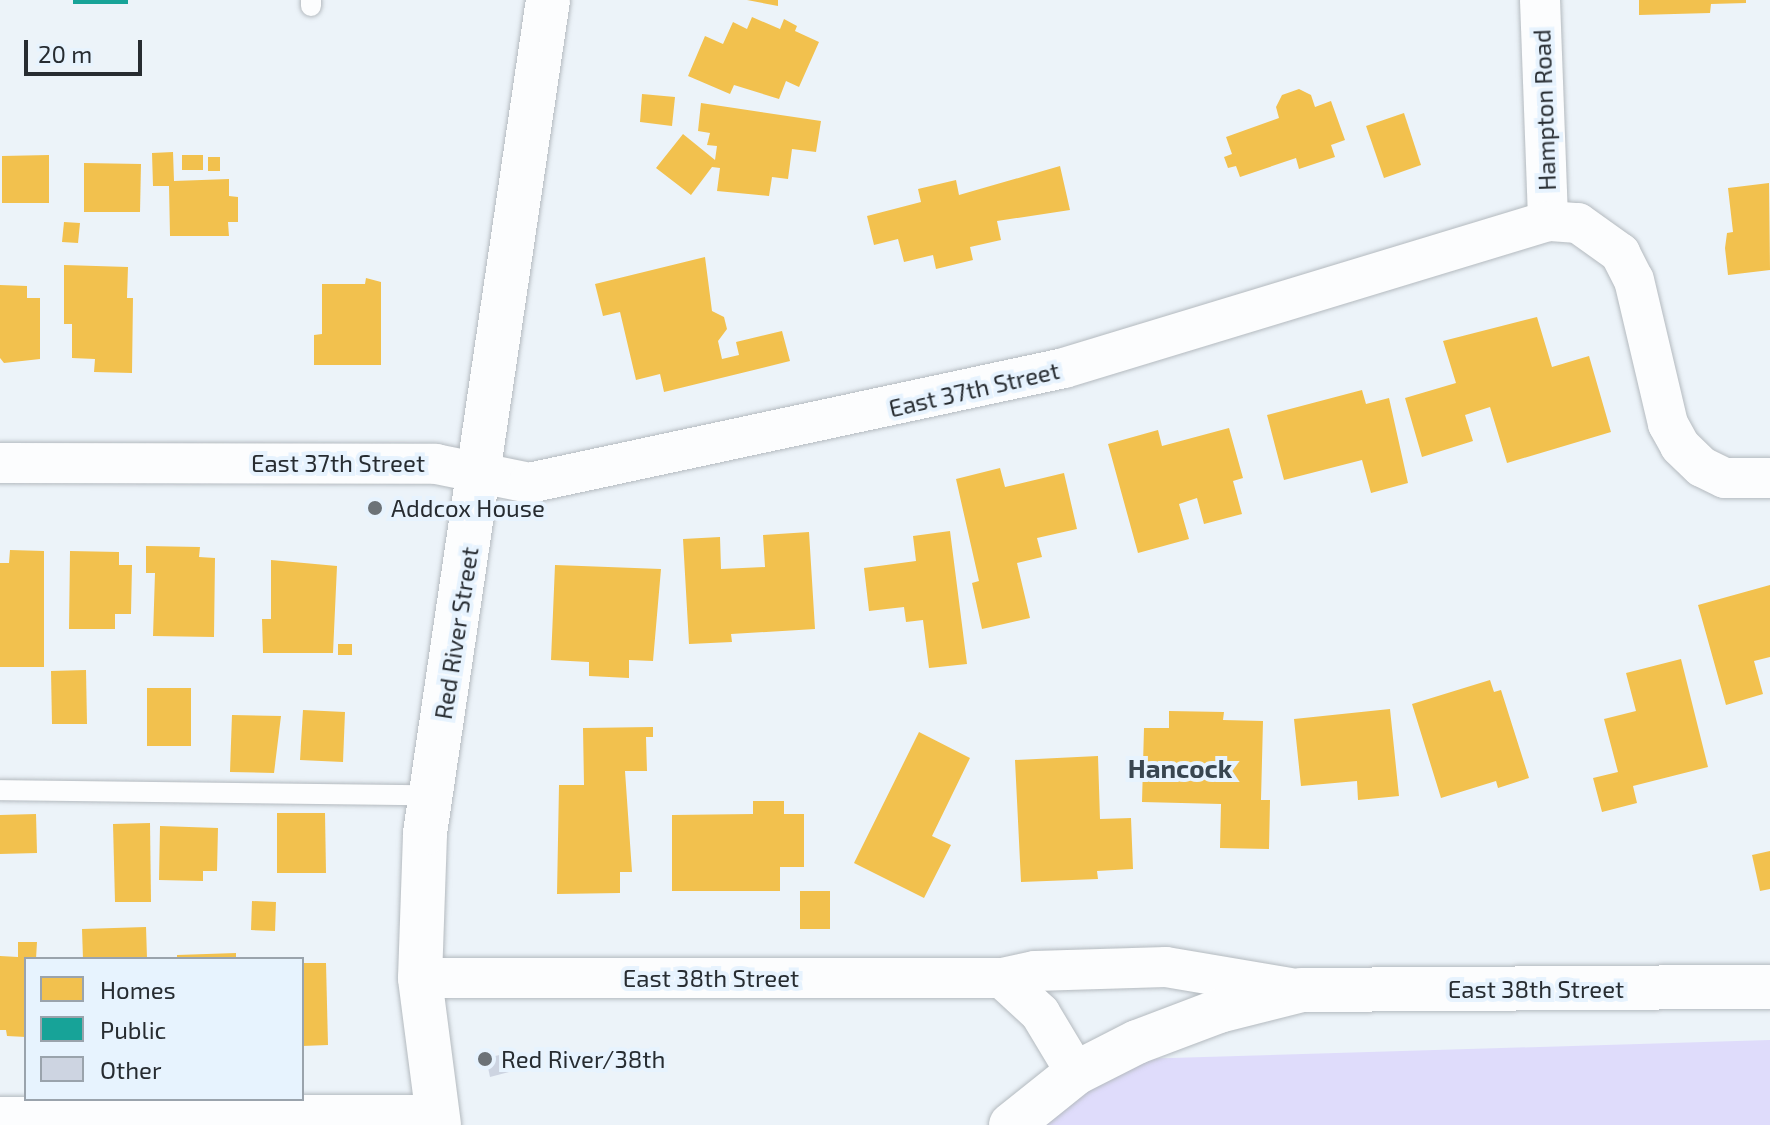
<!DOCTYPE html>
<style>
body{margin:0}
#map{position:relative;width:1770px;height:1125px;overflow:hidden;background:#ecf3f9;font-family:"Exo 2",sans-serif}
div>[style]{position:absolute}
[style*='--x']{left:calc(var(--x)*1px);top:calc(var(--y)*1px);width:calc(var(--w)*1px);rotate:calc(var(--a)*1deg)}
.green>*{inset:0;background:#dfdcfb}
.homes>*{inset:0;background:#f2c14e}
.public>*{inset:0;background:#17a398}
.building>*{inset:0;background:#cdd4e1}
.roads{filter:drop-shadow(0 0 2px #b4babf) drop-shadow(0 0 2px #b4babf)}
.service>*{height:20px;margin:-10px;padding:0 10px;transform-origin:10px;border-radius:10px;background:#fcfdfe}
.minor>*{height:40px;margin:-20px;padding:0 20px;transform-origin:20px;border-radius:20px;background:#fcfdfe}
.tertiary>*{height:44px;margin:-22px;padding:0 22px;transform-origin:22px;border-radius:22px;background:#fcfdfe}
.secondary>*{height:44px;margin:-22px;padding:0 22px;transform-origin:22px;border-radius:22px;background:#fcfdfe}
.dots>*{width:22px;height:22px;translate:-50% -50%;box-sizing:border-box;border:4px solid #e7f3fe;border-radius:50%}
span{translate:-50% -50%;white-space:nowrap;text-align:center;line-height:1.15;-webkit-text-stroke:8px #e7f3fe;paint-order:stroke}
.street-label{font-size:24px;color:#272c31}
.poi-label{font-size:24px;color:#272c31}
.left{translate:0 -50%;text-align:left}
.neighbourhood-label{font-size:26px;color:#394650;font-weight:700}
.legend{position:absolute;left:24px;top:957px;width:280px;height:144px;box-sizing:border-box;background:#e7f3fe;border:2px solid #9aa3ac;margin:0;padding:10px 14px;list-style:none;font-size:24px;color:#272c31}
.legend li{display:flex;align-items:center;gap:16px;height:40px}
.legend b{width:40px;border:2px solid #9aa3ac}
.scale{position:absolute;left:24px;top:40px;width:118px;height:36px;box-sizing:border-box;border:4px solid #272c31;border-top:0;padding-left:10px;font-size:24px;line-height:28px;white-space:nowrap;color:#272c31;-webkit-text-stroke:6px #e7f3fe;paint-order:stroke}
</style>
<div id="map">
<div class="green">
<div style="clip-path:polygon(1770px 1040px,1770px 1125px,1034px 1125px,1103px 1060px)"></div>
</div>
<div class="homes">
<div style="clip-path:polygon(747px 0,778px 0,778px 6px)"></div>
<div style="clip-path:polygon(1639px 0,1746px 0,1746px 3px,1711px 4px,1710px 13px,1639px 15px)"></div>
<div style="clip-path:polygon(752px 17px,780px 29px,784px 19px,797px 26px,795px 31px,819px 42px,799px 87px,786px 81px,779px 99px,734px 85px,730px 94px,688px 76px,705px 36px,723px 44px,733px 22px,747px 29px)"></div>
<div style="clip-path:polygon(1299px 89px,1311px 95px,1315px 107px,1331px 101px,1345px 140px,1331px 145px,1335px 157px,1299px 169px,1296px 158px,1240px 177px,1236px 166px,1228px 168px,1224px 157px,1232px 154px,1226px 137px,1279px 118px,1276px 107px,1282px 95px)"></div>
<div style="clip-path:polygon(642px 94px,675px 97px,672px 126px,640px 122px)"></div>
<div style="clip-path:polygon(701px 103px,821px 121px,816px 152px,792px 149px,788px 179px,772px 177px,769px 196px,717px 191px,720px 168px,712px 167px,691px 195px,656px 168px,683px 134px,715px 160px,717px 146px,707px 145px,710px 133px,698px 131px)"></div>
<div style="clip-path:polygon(1404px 113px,1421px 165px,1384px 178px,1366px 126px)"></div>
<div style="clip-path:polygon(173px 152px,174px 181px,229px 179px,229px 196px,238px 197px,238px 222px,228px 222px,229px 236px,170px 236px,169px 186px,153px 186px,152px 153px)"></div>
<div style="clip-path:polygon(49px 155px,49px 203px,2px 203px,2px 156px)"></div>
<div style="clip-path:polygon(182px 155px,203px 155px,203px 170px,182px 170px)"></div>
<div style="clip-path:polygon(208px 157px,220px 157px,220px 171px,208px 171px)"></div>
<div style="clip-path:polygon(84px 163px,141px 164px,140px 212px,84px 212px)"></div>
<div style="clip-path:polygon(1060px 166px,1070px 210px,997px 221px,1001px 240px,970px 247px,973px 260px,936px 269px,933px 255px,904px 262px,898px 239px,874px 245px,867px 216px,921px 202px,918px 189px,956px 180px,959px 195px)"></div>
<div style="clip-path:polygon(1769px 183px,1770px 270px,1728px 275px,1725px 248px,1727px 233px,1733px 232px,1728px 188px)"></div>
<div style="clip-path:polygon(64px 222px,80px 223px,78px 243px,62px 242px)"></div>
<div style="clip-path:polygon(705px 257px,712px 311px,724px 317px,727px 329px,718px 341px,722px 359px,739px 355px,736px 342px,782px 331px,790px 361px,664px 392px,660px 374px,636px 380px,620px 312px,603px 316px,595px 284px)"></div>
<div style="clip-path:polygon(64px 265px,128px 267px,127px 298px,133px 298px,132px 373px,94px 372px,95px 359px,72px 358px,72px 324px,64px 324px)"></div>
<div style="clip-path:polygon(366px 278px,381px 282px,381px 365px,314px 365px,314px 335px,322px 334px,322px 284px,365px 284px)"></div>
<div style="clip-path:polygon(0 285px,27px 286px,27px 298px,40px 298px,40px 359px,4px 363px,0 358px)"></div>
<div style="clip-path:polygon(1537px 317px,1552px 367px,1589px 356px,1611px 432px,1507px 463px,1490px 407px,1465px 415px,1473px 441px,1422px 457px,1405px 398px,1456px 383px,1443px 341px)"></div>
<div style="clip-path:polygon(1362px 390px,1366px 404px,1389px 398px,1408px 483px,1371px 493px,1362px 460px,1284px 480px,1267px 415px)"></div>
<div style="clip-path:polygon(1229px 428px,1243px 478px,1233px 481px,1242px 514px,1204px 524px,1197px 498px,1179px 504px,1189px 539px,1138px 553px,1108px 444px,1158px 430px,1162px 446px)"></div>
<div style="clip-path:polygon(1000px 468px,1005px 487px,1064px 473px,1077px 529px,1037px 538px,1042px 557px,1017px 563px,1030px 618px,982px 629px,972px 583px,979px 581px,956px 479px)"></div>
<div style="clip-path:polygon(950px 531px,967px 664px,929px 668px,923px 620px,906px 622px,904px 607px,869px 611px,864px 568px,916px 561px,913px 536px)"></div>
<div style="clip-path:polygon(809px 532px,815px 629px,731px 634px,732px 642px,689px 644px,683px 539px,720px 537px,721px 569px,765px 567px,763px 535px)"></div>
<div style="clip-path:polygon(146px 546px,200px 547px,199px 557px,215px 558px,214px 637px,153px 636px,155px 573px,146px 573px)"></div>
<div style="clip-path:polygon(10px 550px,44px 551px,44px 667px,0 667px,0 563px,9px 563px)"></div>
<div style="clip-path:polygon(70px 551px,119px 552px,119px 565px,132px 565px,131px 614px,115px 614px,115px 629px,69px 629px)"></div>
<div style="clip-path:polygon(271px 560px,337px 566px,333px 653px,263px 653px,262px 619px,271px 619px)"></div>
<div style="clip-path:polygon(555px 565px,661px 569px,653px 661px,629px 660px,629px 678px,589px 676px,589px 662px,551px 660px)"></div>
<div style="clip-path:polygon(1770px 585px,1770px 657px,1754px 661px,1763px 694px,1726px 705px,1698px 605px)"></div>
<div style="clip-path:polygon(338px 644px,352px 644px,352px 655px,338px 655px)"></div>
<div style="clip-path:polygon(1681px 659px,1708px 767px,1633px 786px,1637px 803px,1602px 812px,1593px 778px,1618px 772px,1604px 719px,1636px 711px,1626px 673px)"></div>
<div style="clip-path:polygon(86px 670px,87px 724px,52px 724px,51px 671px)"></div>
<div style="clip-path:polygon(1490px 680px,1494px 692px,1501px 690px,1529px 778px,1498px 788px,1496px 781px,1441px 798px,1412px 704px)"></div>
<div style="clip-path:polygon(147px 688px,191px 688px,191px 746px,147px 746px)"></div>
<div style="clip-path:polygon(1390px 709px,1399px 796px,1358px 800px,1357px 781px,1301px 786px,1294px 719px)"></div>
<div style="clip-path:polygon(303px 710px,345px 712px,343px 762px,300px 760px)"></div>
<div style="clip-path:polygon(1169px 711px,1224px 712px,1223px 720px,1263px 721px,1261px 800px,1270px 800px,1269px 849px,1220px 848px,1221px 804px,1142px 802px,1144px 728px,1169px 728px)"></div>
<div style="clip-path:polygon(232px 715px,281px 716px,274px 773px,230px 772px)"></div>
<div style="clip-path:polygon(653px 727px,653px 737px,646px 737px,647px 771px,625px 771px,632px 872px,620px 872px,620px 893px,557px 894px,559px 785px,584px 785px,583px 728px)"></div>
<div style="clip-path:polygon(919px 732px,970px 758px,932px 836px,951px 845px,924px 898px,854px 863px)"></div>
<div style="clip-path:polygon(1098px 756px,1100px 819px,1131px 818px,1133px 869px,1097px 871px,1098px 879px,1021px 882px,1015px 760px)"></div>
<div style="clip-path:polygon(753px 801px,784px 801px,784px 814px,804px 814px,804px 867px,780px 867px,780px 891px,672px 891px,672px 815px,753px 814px)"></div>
<div style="clip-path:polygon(277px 813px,325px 813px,326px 873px,277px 873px)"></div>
<div style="clip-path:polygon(36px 814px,37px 853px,0 854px,0 815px)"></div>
<div style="clip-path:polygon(150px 823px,151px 902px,115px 902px,113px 824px)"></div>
<div style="clip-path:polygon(160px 826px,218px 828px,217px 871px,203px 871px,203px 881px,159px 880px)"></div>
<div style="clip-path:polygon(1770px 851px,1770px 889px,1760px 891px,1752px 855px)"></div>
<div style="clip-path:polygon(800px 891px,830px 891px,830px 929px,800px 929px)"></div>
<div style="clip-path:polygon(252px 901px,276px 902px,275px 931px,251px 930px)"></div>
<div style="clip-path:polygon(146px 927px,147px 959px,83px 959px,82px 929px)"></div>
<div style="clip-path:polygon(18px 942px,37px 942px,36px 959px,26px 959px,26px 1037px,7px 1036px,6px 1030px,0 1030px,0 956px,18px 957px)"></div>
<div style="clip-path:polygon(236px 953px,236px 959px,177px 959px,177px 955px)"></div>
<div style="clip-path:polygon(302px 963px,326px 963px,328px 1045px,302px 1046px)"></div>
</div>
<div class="public">
<div style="clip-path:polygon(73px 0,128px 0,128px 4px,73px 4px)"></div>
</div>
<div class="building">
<div style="clip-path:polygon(504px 1054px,509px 1072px,490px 1077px,486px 1058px)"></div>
</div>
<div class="roads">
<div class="service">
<div style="--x:311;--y:6;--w:6;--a:-90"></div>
<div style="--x:0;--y:790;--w:431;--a:0.7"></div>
</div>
<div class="minor">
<div style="--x:1540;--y:0;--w:221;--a:87.9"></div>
<div style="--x:0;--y:463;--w:436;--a:0.1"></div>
<div style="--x:436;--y:464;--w:95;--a:11.5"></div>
<div style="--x:529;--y:483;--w:547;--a:-12.13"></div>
<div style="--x:1064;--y:368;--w:506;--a:-16.89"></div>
<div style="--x:1548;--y:221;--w:30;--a:4"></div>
<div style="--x:1578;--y:223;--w:52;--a:35.5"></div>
<div style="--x:1620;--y:253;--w:30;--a:63"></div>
<div style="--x:1634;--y:280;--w:148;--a:76.7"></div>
<div style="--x:1668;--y:424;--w:25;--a:61"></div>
<div style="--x:1680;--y:446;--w:30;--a:44"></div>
<div style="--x:1702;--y:467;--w:25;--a:26"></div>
<div style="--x:1725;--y:478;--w:45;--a:0"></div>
<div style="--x:420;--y:978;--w:582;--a:0"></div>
<div style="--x:1002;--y:978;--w:34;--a:-12"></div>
<div style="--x:1035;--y:971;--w:131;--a:-1.7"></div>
<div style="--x:1166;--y:967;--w:138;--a:9.6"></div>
<div style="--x:1002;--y:978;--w:52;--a:42.6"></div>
<div style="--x:1040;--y:1013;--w:70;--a:59"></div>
<div style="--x:0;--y:1117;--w:436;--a:-0.3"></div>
</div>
<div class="tertiary">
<div style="--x:1011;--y:1125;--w:83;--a:-38.7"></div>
<div style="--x:1076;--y:1073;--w:68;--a:-26.9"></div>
<div style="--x:1137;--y:1042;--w:88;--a:-20.7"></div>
<div style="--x:1219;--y:1011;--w:86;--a:-14.2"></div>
<div style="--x:1302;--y:990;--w:468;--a:-0.4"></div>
</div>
<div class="secondary">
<div style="--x:439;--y:1125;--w:148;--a:-97.4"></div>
<div style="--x:420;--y:978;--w:145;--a:-88"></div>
<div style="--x:425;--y:833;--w:842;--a:-81.6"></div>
</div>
</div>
<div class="dots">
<div style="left:375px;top:508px;background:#6c7277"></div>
<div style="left:485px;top:1059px;background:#6c7277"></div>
</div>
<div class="street-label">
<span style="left:1544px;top:110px;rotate:-92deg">Hampton Road</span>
<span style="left:974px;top:389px;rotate:-13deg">East 37th Street</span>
<span style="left:338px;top:463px">East 37th Street</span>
<span style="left:456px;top:633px;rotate:-81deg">Red River Street</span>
<span style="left:711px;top:978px">East 38th Street</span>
<span style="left:1536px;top:989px">East 38th Street</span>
</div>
<div class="poi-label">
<span class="left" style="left:391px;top:508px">Addcox House</span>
<span class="left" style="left:501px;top:1059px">Red River/38th</span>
</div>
<div class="neighbourhood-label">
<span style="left:1180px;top:768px">Hancock</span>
</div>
<ul class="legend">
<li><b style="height:22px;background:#f2c14e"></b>Homes</li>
<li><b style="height:22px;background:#17a398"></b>Public</li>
<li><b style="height:22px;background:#cdd4e1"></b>Other</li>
</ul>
<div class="scale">20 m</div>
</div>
